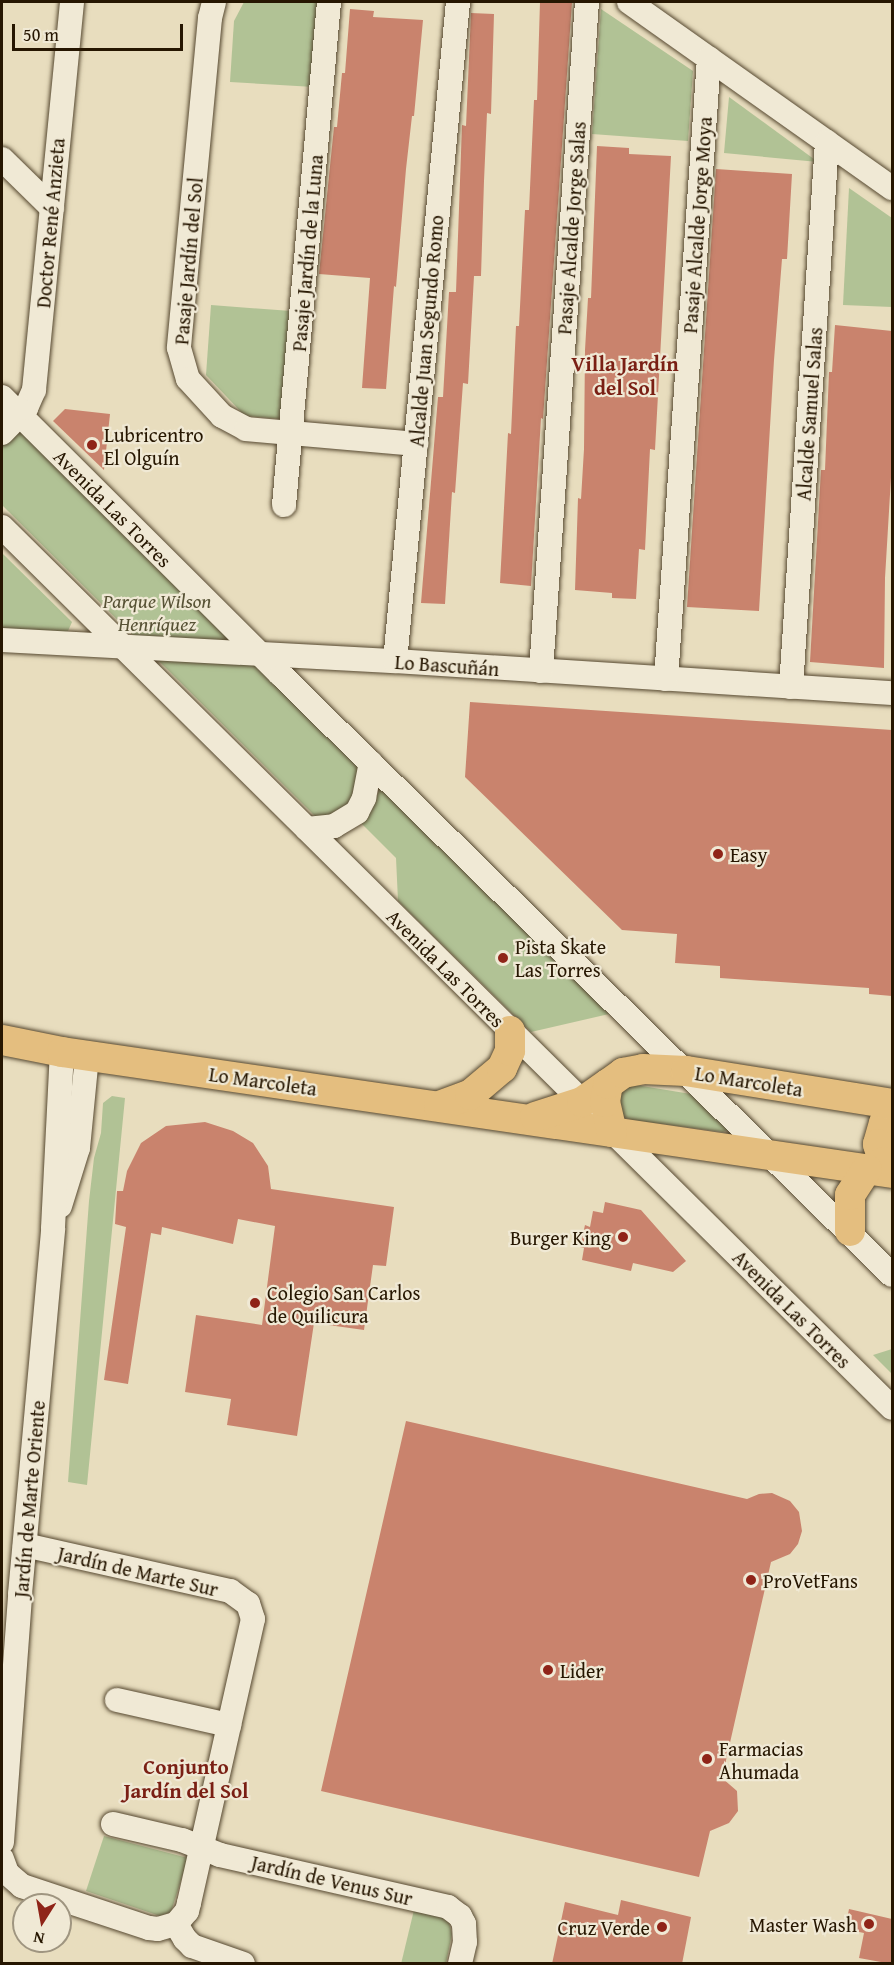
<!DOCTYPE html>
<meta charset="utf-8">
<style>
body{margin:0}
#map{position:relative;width:894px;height:1965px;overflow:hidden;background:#e8ddbe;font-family:"Gentium Book Plus",serif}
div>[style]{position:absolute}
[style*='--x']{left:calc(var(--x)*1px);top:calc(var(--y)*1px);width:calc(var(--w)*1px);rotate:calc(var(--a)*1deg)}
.green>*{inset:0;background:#b1c295}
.building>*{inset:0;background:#c9836d}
.roads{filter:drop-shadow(0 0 2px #564830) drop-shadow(0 0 2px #564830)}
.minor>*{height:24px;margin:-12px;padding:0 12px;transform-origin:12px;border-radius:12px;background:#f0e9d5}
.major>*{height:30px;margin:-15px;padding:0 15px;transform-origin:15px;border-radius:15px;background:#e4be7f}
.dots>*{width:16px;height:16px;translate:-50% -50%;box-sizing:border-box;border:3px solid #f0e9d5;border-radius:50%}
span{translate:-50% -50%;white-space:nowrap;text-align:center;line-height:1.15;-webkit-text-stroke:4.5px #f0e9d5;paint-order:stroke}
.street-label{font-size:20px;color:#261601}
.poi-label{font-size:20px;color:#261601}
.left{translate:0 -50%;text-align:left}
.right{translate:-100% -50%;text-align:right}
.park-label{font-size:20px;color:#575235;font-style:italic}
.neighbourhood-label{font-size:21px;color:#7a1f14;font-weight:700}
.frame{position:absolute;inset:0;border:3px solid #261601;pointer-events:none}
.north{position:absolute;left:12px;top:1893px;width:60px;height:60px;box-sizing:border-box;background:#f0e9d5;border:2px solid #9f9580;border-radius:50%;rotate:191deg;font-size:16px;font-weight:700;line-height:24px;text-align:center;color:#261601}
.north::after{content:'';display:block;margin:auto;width:21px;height:27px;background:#8f2418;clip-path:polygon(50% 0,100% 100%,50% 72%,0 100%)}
.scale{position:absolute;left:12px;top:24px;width:171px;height:27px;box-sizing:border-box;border:3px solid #261601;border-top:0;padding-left:8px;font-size:18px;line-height:21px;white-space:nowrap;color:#261601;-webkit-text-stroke:4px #f0e9d5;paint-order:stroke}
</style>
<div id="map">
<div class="green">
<div style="clip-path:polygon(244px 2px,319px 2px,314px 87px,230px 82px,234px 21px)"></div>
<div style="clip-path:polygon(601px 9px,693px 71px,688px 141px,592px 134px)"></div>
<div style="clip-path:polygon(729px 97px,818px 162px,724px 153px)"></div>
<div style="clip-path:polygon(849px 188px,892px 218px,892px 307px,843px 305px)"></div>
<div style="clip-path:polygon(211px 305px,291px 311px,283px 419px,245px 416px,206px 375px)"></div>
<div style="clip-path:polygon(2px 412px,363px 770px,358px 800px,321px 822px,2px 505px)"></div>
<div style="clip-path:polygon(2px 553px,72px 622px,68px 631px,61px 634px,2px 632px)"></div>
<div style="clip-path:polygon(380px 786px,470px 877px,609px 1014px,531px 1032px,398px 901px,396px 858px,361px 823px,376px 800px)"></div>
<div style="clip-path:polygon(636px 1085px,697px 1095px,729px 1129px,723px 1132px,631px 1120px,622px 1116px,617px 1089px)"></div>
<div style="clip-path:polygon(112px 1096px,125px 1098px,87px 1485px,68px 1482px,89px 1201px,94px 1158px,101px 1133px,103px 1103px)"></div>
<div style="clip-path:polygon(892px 1349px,892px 1374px,873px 1355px)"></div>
<div style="clip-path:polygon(104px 1836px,188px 1858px,171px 1912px,160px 1916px,86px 1891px)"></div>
<div style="clip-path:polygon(414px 1910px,447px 1916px,452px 1934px,446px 1963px,401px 1964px)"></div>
</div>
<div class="building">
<div style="clip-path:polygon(540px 2px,572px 2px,543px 419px,541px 418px,531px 586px,500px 583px,508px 433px,511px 434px,516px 326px,519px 326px,525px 210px,529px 210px,534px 100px,537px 100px)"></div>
<div style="clip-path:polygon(350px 9px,374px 11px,373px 17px,423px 20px,414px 116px,412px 116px,406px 169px,396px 287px,394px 286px,386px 389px,362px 388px,370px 278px,319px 274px,334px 127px,337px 127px,342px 73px,345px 73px)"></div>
<div style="clip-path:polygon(471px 13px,494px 14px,491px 114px,487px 113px,484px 181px,481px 276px,474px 276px,468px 384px,463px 383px,455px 493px,452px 492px,445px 604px,421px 603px,438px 397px,443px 397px,449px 292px,456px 292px,462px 125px,466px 126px)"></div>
<div style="clip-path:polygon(597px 146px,629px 148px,629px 154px,671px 156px,655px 450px,650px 449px,645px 550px,639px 549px,636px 599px,612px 598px,612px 593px,575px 590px,578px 498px,581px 499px,584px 449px,585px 350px,588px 298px,591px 298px)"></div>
<div style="clip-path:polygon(716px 169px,792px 174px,787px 259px,782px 259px,774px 360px,759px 611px,687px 607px)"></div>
<div style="clip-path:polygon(835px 325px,892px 331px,892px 461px,885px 578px,884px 668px,810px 662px,821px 470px,825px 470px,829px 372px,832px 372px)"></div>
<div style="clip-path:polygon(65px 409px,110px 414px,104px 470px,53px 421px)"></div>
<div style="clip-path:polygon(470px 702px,892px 730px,892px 996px,869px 994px,869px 988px,720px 978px,720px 966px,675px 963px,677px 934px,622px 930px,465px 777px)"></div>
<div style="clip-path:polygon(205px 1122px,233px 1131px,253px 1143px,268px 1166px,271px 1189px,394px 1207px,386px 1266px,373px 1265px,364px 1330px,314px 1323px,297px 1436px,227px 1425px,231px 1399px,185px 1392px,196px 1315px,262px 1325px,275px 1226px,238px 1219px,233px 1244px,162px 1227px,161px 1235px,151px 1233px,128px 1384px,104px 1380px,126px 1227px,115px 1224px,117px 1191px,123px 1191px,127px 1171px,141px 1143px,166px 1126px)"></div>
<div style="clip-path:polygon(605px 1202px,641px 1210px,686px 1261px,673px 1272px,633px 1263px,631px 1271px,582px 1260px,584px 1248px,580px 1247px,585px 1225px,590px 1227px,593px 1211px,603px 1213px)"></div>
<div style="clip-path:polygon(406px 1421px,747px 1499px,759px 1494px,772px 1493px,790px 1501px,799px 1512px,802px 1531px,798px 1544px,790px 1554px,771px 1562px,722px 1778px,737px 1791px,738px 1811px,729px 1823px,710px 1831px,699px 1877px,321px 1791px)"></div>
<div style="clip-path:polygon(621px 1900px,691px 1917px,682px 1964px,552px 1964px,565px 1902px,618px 1915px)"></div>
<div style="clip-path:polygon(849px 1909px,892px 1919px,892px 1964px,859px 1958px,864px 1933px,845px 1929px)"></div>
</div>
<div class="roads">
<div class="minor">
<div style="--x:214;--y:2;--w:16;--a:104"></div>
<div style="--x:210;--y:18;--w:331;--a:95.4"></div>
<div style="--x:179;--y:348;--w:32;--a:74"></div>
<div style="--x:188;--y:379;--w:50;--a:47.4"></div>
<div style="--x:222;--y:416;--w:27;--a:28"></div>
<div style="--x:246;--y:429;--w:171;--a:5"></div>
<div style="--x:629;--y:2;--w:322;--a:35.3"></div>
<div style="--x:2;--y:159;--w:70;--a:44.4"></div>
<div style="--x:2;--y:397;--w:394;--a:44.9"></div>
<div style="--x:281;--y:675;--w:856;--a:44.48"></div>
<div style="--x:2;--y:433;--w:35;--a:-46"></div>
<div style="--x:26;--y:408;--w:20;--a:-66"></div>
<div style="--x:34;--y:390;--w:390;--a:-84.4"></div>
<div style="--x:284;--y:505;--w:505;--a:-84.89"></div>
<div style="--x:2;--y:527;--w:1252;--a:44.71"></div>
<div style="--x:2;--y:640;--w:394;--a:3.1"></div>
<div style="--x:395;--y:661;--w:498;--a:3.7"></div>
<div style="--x:395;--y:661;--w:662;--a:-84.54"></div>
<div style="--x:541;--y:671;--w:671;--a:-86.07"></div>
<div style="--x:666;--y:679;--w:622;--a:-86.04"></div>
<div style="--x:791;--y:687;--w:546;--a:-86.22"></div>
<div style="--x:307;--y:829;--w:27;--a:-6"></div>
<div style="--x:334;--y:826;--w:27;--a:-31"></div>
<div style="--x:357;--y:812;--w:16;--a:-63"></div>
<div style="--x:364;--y:798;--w:36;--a:-79"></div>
<div style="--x:60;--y:1206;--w:61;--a:-72.8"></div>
<div style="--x:78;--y:1148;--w:92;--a:-84.4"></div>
<div style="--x:117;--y:1700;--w:115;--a:12.6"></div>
<div style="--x:113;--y:1824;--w:71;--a:13.1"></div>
<div style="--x:182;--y:1840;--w:41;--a:21.5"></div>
<div style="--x:220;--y:1855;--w:234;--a:12.8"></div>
<div style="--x:448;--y:1907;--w:15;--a:37"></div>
<div style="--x:460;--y:1916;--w:9;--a:63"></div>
<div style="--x:464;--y:1924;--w:18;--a:87"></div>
<div style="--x:465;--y:1942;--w:23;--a:103"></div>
<div style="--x:2;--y:1842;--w:249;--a:-85.8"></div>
<div style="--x:20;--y:1594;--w:367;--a:-84.8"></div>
<div style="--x:53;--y:1228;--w:176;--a:-87.1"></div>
<div style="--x:2;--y:1859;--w:15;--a:70"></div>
<div style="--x:7;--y:1873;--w:20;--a:41"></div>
<div style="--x:22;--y:1886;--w:134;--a:18.3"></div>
<div style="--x:149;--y:1928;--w:9;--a:6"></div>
<div style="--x:158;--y:1929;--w:19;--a:-16"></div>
<div style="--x:176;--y:1924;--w:17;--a:-50"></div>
<div style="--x:187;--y:1911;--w:8;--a:-76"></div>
<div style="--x:189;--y:1903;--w:291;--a:-77.3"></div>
<div style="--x:253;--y:1619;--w:16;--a:-108"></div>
<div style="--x:248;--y:1604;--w:22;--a:-144"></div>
<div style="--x:230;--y:1591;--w:210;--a:-167.4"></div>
<div style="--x:176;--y:1924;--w:17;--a:59"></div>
<div style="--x:185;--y:1939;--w:10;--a:45"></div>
<div style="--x:192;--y:1946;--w:54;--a:19.4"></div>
</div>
<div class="major">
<div style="--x:2;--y:1040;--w:61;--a:11.3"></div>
<div style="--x:62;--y:1052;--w:839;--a:8.29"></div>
<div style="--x:439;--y:1106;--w:33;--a:-20"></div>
<div style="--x:470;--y:1095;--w:42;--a:-40.2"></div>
<div style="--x:502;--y:1068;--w:19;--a:-65"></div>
<div style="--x:510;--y:1051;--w:20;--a:-90"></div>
<div style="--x:892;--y:1115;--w:11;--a:135"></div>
<div style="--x:884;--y:1123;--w:22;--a:106"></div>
<div style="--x:878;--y:1144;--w:19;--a:74"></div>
<div style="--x:883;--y:1162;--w:13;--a:48"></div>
<div style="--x:535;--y:1117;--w:49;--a:-17.7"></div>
<div style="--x:582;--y:1102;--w:32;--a:-35"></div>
<div style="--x:612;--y:1132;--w:31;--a:-103"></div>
<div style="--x:605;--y:1102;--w:18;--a:-81"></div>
<div style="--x:608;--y:1084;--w:19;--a:-36"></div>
<div style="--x:623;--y:1073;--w:20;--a:-11"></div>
<div style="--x:643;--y:1069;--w:43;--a:2.7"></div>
<div style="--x:686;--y:1071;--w:209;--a:9.1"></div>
<div style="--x:850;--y:1231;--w:36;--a:-90"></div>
<div style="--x:850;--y:1195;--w:31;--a:-57"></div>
</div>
</div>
<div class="dots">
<div style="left:92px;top:445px;background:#8f2418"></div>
<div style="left:718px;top:854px;background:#8f2418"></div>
<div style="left:503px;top:958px;background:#8f2418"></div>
<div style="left:623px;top:1237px;background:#8f2418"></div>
<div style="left:255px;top:1303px;background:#8f2418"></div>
<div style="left:751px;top:1580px;background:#8f2418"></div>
<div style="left:548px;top:1670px;background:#8f2418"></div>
<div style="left:707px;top:1759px;background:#8f2418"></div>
<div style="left:869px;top:1924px;background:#8f2418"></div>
<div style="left:662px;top:1927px;background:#8f2418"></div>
</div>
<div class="street-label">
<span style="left:50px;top:223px;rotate:-85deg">Doctor René Anzieta</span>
<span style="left:697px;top:225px;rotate:-86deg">Pasaje Alcalde Jorge Moya</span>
<span style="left:571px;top:228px;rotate:-86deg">Pasaje Alcalde Jorge Salas</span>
<span style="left:307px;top:253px;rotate:-85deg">Pasaje Jardín de la Luna</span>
<span style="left:188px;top:261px;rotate:-85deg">Pasaje Jardín del Sol</span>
<span style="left:426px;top:331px;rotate:-85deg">Alcalde Juan Segundo Romo</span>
<span style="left:809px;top:414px;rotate:-86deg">Alcalde Samuel Salas</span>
<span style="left:113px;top:508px;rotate:45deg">Avenida Las Torres</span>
<span style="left:447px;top:665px;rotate:4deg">Lo Bascuñán</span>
<span style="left:446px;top:968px;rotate:45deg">Avenida Las Torres</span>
<span style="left:263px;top:1081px;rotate:8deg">Lo Marcoleta</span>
<span style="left:749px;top:1081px;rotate:9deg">Lo Marcoleta</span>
<span style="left:792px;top:1309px;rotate:45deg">Avenida Las Torres</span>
<span style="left:29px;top:1499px;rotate:-85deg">Jardín de Marte Oriente</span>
<span style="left:138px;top:1571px;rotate:13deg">Jardín de Marte Sur</span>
<span style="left:332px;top:1880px;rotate:13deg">Jardín de Venus Sur</span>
</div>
<div class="poi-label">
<span class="left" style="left:104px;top:446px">Lubricentro<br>El Olguín</span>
<span class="left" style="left:730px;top:854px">Easy</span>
<span class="left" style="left:515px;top:958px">Pista Skate<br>Las Torres</span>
<span class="right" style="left:611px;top:1237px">Burger King</span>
<span class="left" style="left:267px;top:1304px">Colegio San Carlos<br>de Quilicura</span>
<span class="left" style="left:763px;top:1580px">ProVetFans</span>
<span class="left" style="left:560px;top:1670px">Lider</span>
<span class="left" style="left:719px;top:1760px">Farmacias<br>Ahumada</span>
<span class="right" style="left:857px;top:1924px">Master Wash</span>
<span class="right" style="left:650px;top:1927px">Cruz Verde</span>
</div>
<div class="park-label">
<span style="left:157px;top:612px">Parque Wilson<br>Henríquez</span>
</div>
<div class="neighbourhood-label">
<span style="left:625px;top:376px">Villa Jardín<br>del Sol</span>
<span style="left:186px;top:1779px">Conjunto<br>Jardín del Sol</span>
</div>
<div class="frame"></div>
<div class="north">N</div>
<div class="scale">50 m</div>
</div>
